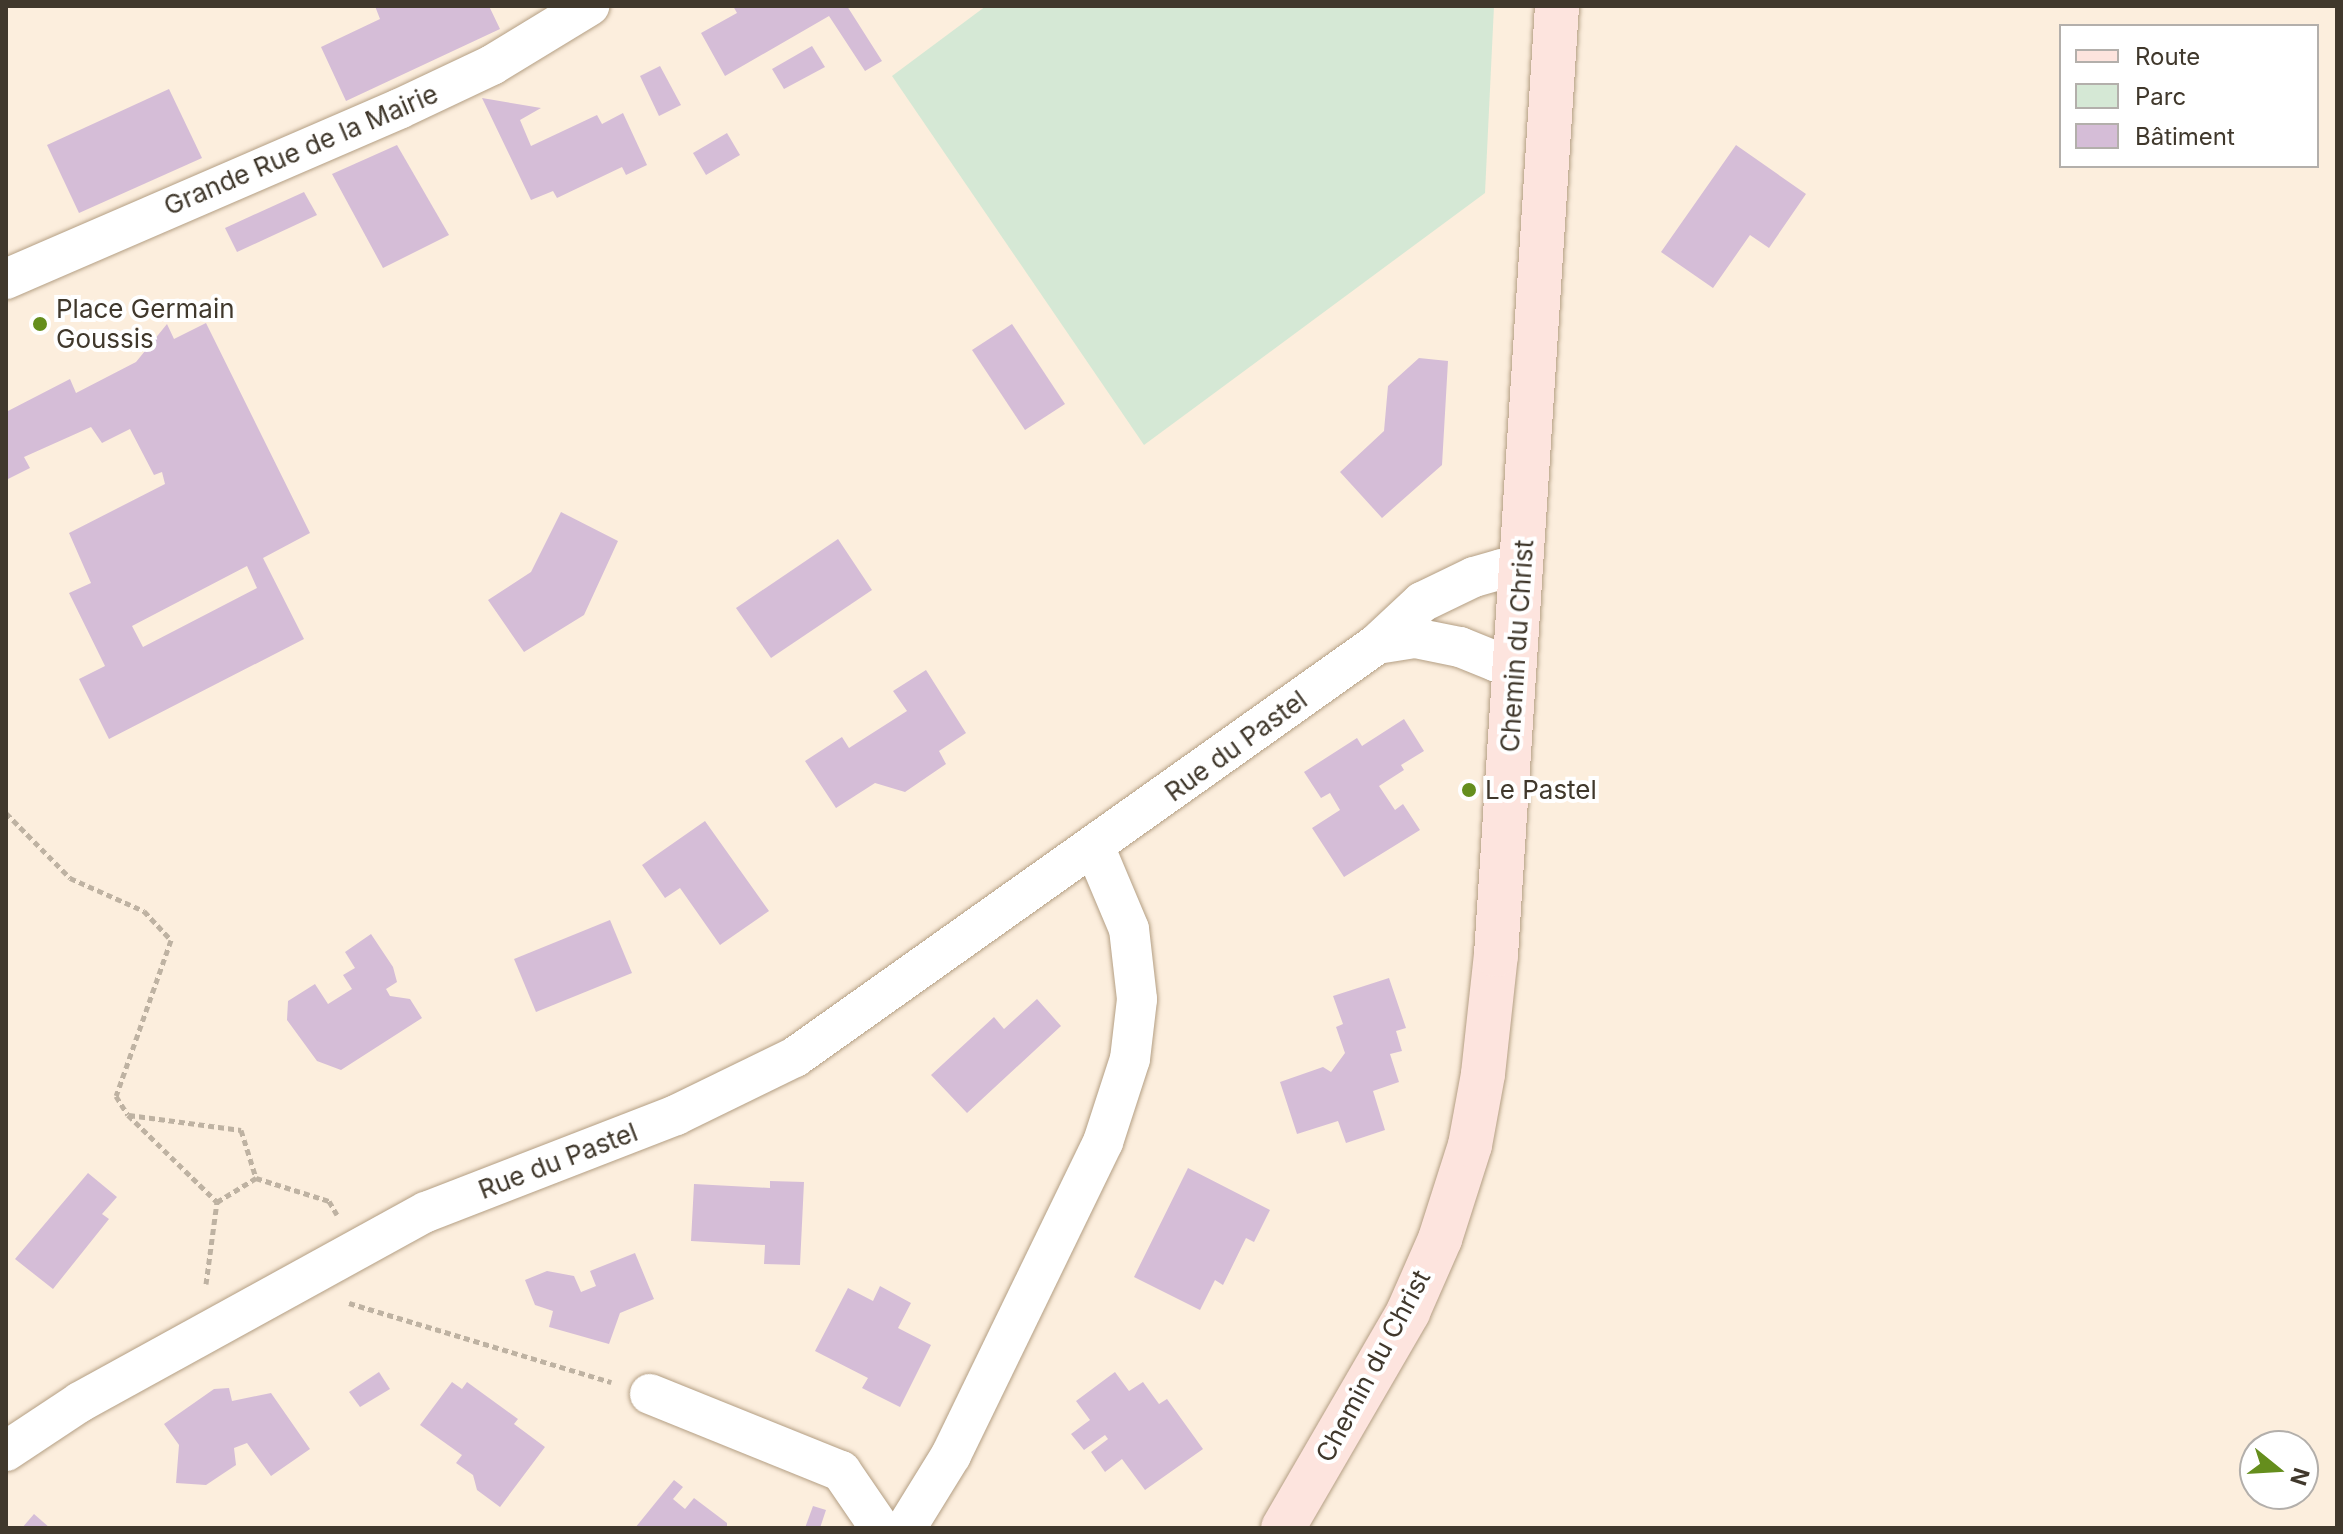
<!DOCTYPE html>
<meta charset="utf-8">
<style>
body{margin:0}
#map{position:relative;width:2343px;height:1534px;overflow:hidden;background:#fceedd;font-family:Inter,sans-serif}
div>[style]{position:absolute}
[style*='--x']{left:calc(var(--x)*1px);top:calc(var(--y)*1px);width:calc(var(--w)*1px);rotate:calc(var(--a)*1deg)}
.green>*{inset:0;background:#d5e8d5}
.building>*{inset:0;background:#d5bdd7}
.path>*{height:5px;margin-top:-2.5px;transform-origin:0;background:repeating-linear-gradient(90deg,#beb2a2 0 6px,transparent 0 10px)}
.roads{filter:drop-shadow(0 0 2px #b49f84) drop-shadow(0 0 2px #b49f84)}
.street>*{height:40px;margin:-20px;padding:0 20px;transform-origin:20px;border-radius:20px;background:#fff}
.secondary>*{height:44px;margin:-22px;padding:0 22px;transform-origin:22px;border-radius:22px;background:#fde4de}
.dots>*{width:22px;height:22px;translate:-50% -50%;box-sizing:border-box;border:4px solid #fff;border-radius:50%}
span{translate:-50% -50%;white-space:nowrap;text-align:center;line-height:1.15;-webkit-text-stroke:8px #fff;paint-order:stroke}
.street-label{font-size:26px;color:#40382c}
.poi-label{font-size:26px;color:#40382c}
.left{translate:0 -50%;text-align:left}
.frame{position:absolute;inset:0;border:8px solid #40382c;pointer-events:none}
.legend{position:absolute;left:2059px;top:24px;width:260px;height:144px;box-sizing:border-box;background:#fff;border:2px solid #b3afab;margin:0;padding:10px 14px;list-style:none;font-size:24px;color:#40382c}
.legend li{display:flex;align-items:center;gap:16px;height:40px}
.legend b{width:40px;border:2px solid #b3afab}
.north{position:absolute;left:2239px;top:1430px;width:80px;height:80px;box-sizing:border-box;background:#fff;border:2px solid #b3afab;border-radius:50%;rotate:108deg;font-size:22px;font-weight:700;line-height:32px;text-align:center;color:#40382c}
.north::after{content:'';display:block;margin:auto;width:28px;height:36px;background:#658e1d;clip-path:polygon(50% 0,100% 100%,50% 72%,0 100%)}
</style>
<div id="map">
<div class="green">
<div style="clip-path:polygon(986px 6px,1494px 6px,1485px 193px,1144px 445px,892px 76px)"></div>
</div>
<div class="building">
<div style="clip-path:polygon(375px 6px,489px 6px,500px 29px,346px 101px,321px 47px,380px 19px)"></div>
<div style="clip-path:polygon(733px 6px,847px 6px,882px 61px,865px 71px,829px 16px,725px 76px,701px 33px,737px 13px)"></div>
<div style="clip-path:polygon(812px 46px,825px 67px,784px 89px,772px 69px)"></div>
<div style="clip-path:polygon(660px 66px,681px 105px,659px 116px,640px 76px)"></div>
<div style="clip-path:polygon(169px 89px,202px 158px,79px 213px,47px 145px)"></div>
<div style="clip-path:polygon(482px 98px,541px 108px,520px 120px,531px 146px,597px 115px,602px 124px,623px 113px,647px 165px,626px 175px,622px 167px,557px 198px,553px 191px,531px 200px)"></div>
<div style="clip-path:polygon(727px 133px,740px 155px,706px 175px,693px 153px)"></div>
<div style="clip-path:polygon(397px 145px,449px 235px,383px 268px,332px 174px)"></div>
<div style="clip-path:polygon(1736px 145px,1806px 194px,1769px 248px,1750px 235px,1713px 288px,1661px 252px)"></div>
<div style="clip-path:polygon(304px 192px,317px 215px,237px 252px,225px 228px)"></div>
<div style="clip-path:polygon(evenodd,206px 323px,310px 533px,263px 558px,304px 639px,109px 739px,79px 679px,105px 666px,69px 593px,91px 583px,69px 533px,165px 484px,162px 472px,154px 475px,130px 429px,102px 443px,91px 427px,24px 457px,30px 468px,6px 480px,6px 412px,70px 379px,76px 393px,136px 362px,167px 324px,174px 339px,206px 323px,247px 566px,257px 588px,143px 647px,132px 626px,247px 566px)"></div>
<div style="clip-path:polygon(1012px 324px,1065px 404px,1025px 430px,972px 350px)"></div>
<div style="clip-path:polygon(1419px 358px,1448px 361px,1442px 465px,1382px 518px,1340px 472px,1384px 431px,1388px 386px)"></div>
<div style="clip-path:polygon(561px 512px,618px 541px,584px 615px,524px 652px,488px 600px,531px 572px)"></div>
<div style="clip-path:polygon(838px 539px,872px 590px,771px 658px,736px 608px)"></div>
<div style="clip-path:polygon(926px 670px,966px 733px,939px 751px,946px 764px,905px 792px,875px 783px,836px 808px,805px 761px,842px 737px,849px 748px,907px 711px,893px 691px)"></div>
<div style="clip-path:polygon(1404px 719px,1424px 751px,1401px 765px,1404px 770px,1379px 786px,1395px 810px,1403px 804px,1420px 830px,1344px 877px,1312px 828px,1340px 810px,1330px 793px,1321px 798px,1304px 772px,1357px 738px,1362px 746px)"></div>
<div style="clip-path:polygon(705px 821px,769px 911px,720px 945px,680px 888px,665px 898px,642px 865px)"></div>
<div style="clip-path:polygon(610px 920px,632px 973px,536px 1012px,514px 959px)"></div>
<div style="clip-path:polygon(371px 934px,393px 967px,397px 982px,386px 989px,390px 996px,410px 999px,422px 1018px,341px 1070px,317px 1061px,287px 1020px,288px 1001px,315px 984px,328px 1004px,352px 989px,343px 975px,355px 968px,345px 952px)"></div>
<div style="clip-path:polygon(1389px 978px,1406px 1028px,1396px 1031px,1402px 1051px,1390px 1054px,1399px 1082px,1373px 1091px,1385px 1130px,1346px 1143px,1338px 1121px,1297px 1134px,1280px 1082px,1323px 1067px,1331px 1072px,1345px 1053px,1336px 1027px,1343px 1024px,1333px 996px)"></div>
<div style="clip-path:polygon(1037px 999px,1061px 1026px,967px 1113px,931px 1075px,994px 1017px,1004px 1029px)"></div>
<div style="clip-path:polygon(1188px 1168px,1270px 1210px,1254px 1242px,1246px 1238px,1223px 1285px,1215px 1280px,1200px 1310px,1134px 1277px)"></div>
<div style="clip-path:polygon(88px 1173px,117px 1197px,102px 1214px,109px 1219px,53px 1289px,15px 1259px)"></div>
<div style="clip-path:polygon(770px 1181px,804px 1182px,800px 1265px,764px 1264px,765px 1245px,691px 1241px,694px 1184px,770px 1188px)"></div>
<div style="clip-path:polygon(635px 1253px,654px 1299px,620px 1313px,609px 1344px,549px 1327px,553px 1311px,535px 1305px,525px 1280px,547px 1271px,574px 1276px,581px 1292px,596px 1286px,590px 1271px)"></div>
<div style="clip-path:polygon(880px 1286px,911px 1303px,898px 1328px,931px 1345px,900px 1407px,862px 1388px,868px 1378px,815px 1351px,848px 1288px,873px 1301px)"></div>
<div style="clip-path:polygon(379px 1372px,390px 1389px,360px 1407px,349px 1392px)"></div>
<div style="clip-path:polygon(1115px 1372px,1129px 1391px,1143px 1382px,1159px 1404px,1167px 1399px,1203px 1449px,1145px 1490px,1122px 1459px,1105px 1472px,1091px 1452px,1108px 1439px,1105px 1435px,1084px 1450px,1071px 1434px,1090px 1420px,1076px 1401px)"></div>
<div style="clip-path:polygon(452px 1382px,462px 1389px,467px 1382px,518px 1419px,514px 1424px,545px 1447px,500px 1507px,477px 1490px,473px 1475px,456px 1463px,462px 1455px,420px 1425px)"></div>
<div style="clip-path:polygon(229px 1388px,232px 1401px,271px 1393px,310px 1449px,271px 1476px,247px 1443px,234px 1448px,236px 1465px,206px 1485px,176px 1483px,179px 1445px,164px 1424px,214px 1389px)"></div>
<div style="clip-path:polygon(674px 1480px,683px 1487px,673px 1499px,685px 1509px,694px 1498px,727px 1523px,727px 1528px,635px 1528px)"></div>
<div style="clip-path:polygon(813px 1506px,826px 1510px,820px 1528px,805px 1528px)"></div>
<div style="clip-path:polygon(34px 1514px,50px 1528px,22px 1528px)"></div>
</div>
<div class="path">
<div style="--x:6;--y:813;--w:91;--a:45.4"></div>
<div style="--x:70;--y:878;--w:81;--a:24"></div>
<div style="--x:144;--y:911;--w:40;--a:47"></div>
<div style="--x:171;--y:940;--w:165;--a:109.4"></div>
<div style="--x:116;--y:1096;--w:22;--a:58"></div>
<div style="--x:128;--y:1115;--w:124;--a:44.3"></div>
<div style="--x:129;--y:1115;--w:113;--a:7.6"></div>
<div style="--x:241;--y:1130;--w:50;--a:72.6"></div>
<div style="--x:217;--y:1202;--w:46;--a:-31.6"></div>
<div style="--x:256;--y:1178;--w:77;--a:17.5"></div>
<div style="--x:329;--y:1201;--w:16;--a:60"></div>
<div style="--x:206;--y:1284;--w:83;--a:-82.4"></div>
<div style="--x:349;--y:1303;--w:274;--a:16.8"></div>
</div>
<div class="roads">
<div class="street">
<div style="--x:6;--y:279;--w:428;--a:-23.4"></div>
<div style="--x:399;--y:109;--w:103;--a:-25.3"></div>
<div style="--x:492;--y:65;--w:114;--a:-31.3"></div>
<div style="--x:1377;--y:644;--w:38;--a:-9"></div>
<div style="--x:1415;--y:638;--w:46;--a:11.3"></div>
<div style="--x:1460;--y:647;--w:40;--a:22"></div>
<div style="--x:1497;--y:662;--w:18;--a:3"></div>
<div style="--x:650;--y:1394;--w:206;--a:22"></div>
<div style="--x:841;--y:1471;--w:69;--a:55.6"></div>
<div style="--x:6;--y:1451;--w:89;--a:-33.5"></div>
<div style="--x:80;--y:1402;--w:395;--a:-28.8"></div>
<div style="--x:426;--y:1212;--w:268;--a:-21.2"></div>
<div style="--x:676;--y:1115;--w:132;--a:-26"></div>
<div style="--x:795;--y:1057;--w:714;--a:-35.36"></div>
<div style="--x:1377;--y:644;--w:62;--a:-43"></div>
<div style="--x:1422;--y:602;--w:58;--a:-25.7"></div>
<div style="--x:1474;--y:577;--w:29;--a:-16"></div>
<div style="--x:1502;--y:569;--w:21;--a:0"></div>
<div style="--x:906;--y:1528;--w:86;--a:-58.3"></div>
<div style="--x:951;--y:1455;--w:348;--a:-64.1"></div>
<div style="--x:1103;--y:1142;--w:87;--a:-72"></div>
<div style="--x:1130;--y:1059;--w:60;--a:-83.3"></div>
<div style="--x:1137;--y:999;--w:70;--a:-96.5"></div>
<div style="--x:1129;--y:929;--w:88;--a:-112.8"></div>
</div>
<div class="secondary">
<div style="--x:1283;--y:1528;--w:250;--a:-59.9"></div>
<div style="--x:1408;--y:1312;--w:80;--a:-66.3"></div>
<div style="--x:1440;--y:1239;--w:99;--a:-72.3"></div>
<div style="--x:1470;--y:1145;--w:72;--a:-79.6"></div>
<div style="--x:1483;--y:1074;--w:120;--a:-83.8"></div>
<div style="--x:1496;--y:955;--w:951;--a:-86.32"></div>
</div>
</div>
<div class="dots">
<div style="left:40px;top:324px;background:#658e1d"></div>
<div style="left:1469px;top:790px;background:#658e1d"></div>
</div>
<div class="street-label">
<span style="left:301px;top:150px;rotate:-23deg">Grande Rue de la Mairie</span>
<span style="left:1517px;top:646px;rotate:-86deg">Chemin du Christ</span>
<span style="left:1236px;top:746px;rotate:-36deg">Rue du Pastel</span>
<span style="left:558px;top:1161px;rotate:-21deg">Rue du Pastel</span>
<span style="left:1373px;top:1366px;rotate:-62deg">Chemin du Christ</span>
</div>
<div class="poi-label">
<span class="left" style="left:56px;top:324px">Place Germain<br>Goussis</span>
<span class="left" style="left:1485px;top:790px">Le Pastel</span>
</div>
<div class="frame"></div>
<ul class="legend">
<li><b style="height:10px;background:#fde4de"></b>Route</li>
<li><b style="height:22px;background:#d5e8d5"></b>Parc</li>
<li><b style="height:22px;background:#d5bdd7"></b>Bâtiment</li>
</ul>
<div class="north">N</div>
</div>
